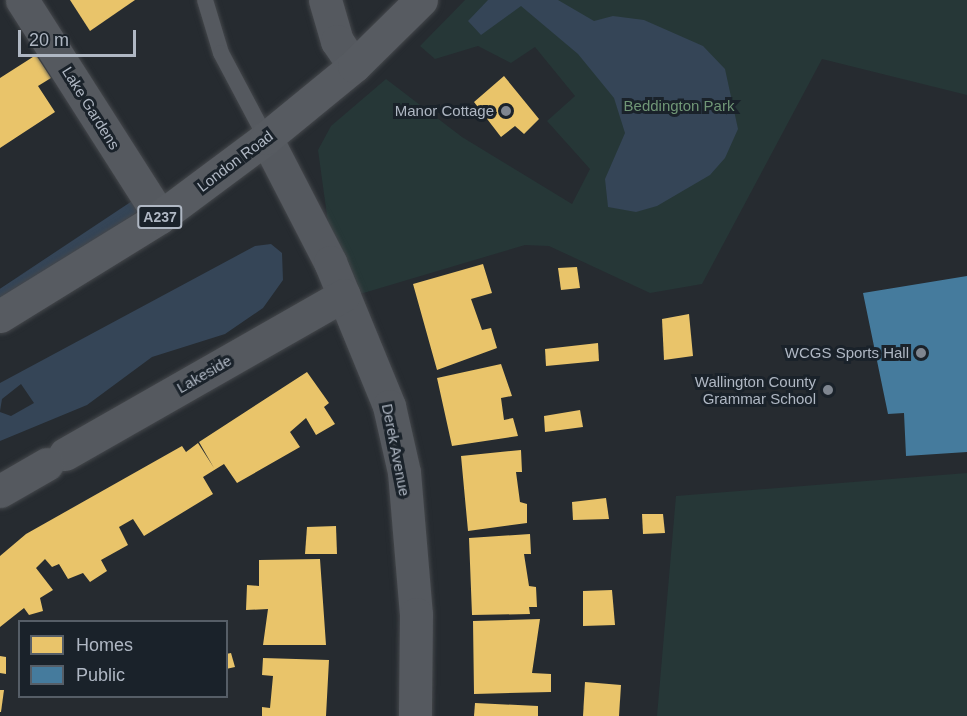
<!DOCTYPE html>
<style>
body{margin:0}
#map{position:relative;width:967px;height:716px;overflow:hidden;background:#262b30;font-family:Arial,sans-serif}
div>[style]{position:absolute}
[style*='--x']{left:calc(var(--x)*1px);top:calc(var(--y)*1px);width:calc(var(--w)*1px);rotate:calc(var(--a)*1deg)}
.green>*{inset:0;background:#263737}
.water>*{inset:0;background:#354557}
.homes>*{inset:0;background:#e9c46a}
.public>*{inset:0;background:#457b9d}
.stream>*{height:12px;margin:-6px;padding:0 6px;transform-origin:6px;border-radius:6px;background:#354557}
.roads{filter:drop-shadow(0 0 2px #44474b) drop-shadow(0 0 2px #44474b)}
.lane>*{height:16px;margin:-8px;padding:0 8px;transform-origin:8px;border-radius:8px;background:#55595f}
.street>*{height:33px;margin:-16.5px;padding:0 16.5px;transform-origin:16.5px;border-radius:16.5px;background:#55595f}
.primary>*{height:33px;margin:-16.5px;padding:0 16.5px;transform-origin:16.5px;border-radius:16.5px;background:#575b61}
.dots>*{width:16px;height:16px;translate:-50% -50%;box-sizing:border-box;border:3px solid #1a222a;border-radius:50%}
span{translate:-50% -50%;white-space:nowrap;text-align:center;line-height:1.15;-webkit-text-stroke:6px #1a222a;paint-order:stroke}
.shield-label span{padding:2px 4px;background:#1a222a;border:2px solid;border-radius:4px;-webkit-text-stroke-width:0}
.shield-label{font-size:14px;color:#afb7c3;font-weight:700}
.park-label{font-size:15px;color:#709676}
.street-label{font-size:15px;color:#afb7c3}
.poi-label{font-size:15px;color:#afb7c3}
.right{translate:-100% -50%;text-align:right}
.legend{position:absolute;left:18px;top:620px;width:210px;height:78px;box-sizing:border-box;background:#1a222a;border:2px solid #565e67;margin:0;padding:8px 10px;list-style:none;font-size:18px;color:#afb7c3}
.legend li{display:flex;align-items:center;gap:12px;height:30px}
.legend b{width:30px;border:2px solid #565e67}
.scale{position:absolute;left:18px;top:30px;width:118px;height:27px;box-sizing:border-box;border:3px solid #afb7c3;border-top:0;padding-left:8px;font-size:18px;line-height:21px;white-space:nowrap;color:#afb7c3;-webkit-text-stroke:4px #1a222a;paint-order:stroke}
</style>
<div id="map">
<div class="green">
<div style="clip-path:polygon(465px 0,967px 0,967px 95px,822px 59px,702px 284px,650px 293px,549px 246px,525px 245px,360px 294px,329px 230px,318px 150px,331px 126px,386px 79px,462px 137px,572px 204px,590px 169px,547px 121px,575px 96px,535px 47px,511px 63px,478px 46px,435px 59px,420px 46px)"></div>
<div style="clip-path:polygon(967px 473px,967px 716px,657px 716px,676px 496px)"></div>
</div>
<div class="water">
<div style="clip-path:polygon(488px 0,558px 0,594px 21px,613px 16px,644px 20px,703px 46px,725px 69px,738px 129px,725px 158px,710px 175px,657px 206px,636px 212px,608px 207px,605px 179px,625px 133px,614px 98px,578px 54px,521px 6px,481px 35px,468px 21px)"></div>
<div style="clip-path:polygon(271px 244px,282px 253px,283px 280px,263px 308px,225px 334px,152px 357px,87px 405px,0 441px,0 412px,11px 416px,34px 403px,21px 384px,2px 399px,0 411px,0 383px,255px 246px)"></div>
</div>
<div class="homes">
<div style="clip-path:polygon(70px 0,135px 0,90px 31px)"></div>
<div style="clip-path:polygon(36px 55px,51px 78px,38px 86px,55px 112px,0 148px,0 78px)"></div>
<div style="clip-path:polygon(504px 76px,539px 119px,524px 134px,515px 126px,501px 137px,474px 102px)"></div>
<div style="clip-path:polygon(483px 264px,492px 293px,471px 299px,482px 330px,491px 328px,497px 348px,437px 370px,413px 284px)"></div>
<div style="clip-path:polygon(577px 267px,580px 288px,561px 290px,558px 268px)"></div>
<div style="clip-path:polygon(689px 314px,693px 356px,664px 360px,662px 319px)"></div>
<div style="clip-path:polygon(598px 343px,599px 361px,546px 366px,545px 349px)"></div>
<div style="clip-path:polygon(501px 364px,512px 396px,501px 398px,504px 420px,513px 418px,518px 436px,452px 446px,437px 378px)"></div>
<div style="clip-path:polygon(307px 372px,329px 403px,324px 407px,335px 424px,316px 435px,306px 418px,290px 432px,300px 447px,237px 483px,224px 464px,203px 477px,213px 494px,144px 536px,133px 519px,119px 527px,128px 545px,101px 560px,107px 571px,90px 582px,83px 573px,68px 579px,59px 564px,52px 567px,45px 559px,36px 568px,53px 590px,40px 598px,43px 611px,29px 615px,24px 608px,0 627px,0 556px,26px 534px,182px 446px,186px 452px,198px 443px,214px 468px,199px 442px)"></div>
<div style="clip-path:polygon(580px 410px,583px 427px,545px 432px,544px 416px)"></div>
<div style="clip-path:polygon(521px 450px,522px 472px,516px 472px,520px 502px,527px 504px,527px 523px,468px 531px,461px 456px)"></div>
<div style="clip-path:polygon(606px 498px,609px 519px,573px 520px,572px 502px)"></div>
<div style="clip-path:polygon(642px 514px,663px 514px,665px 533px,643px 534px)"></div>
<div style="clip-path:polygon(336px 526px,337px 554px,305px 554px,307px 527px)"></div>
<div style="clip-path:polygon(530px 534px,531px 554px,524px 554px,529px 586px,536px 587px,537px 607px,529px 607px,530px 614px,472px 615px,469px 538px)"></div>
<div style="clip-path:polygon(320px 559px,326px 645px,263px 645px,268px 609px,246px 610px,247px 585px,259px 586px,259px 560px)"></div>
<div style="clip-path:polygon(612px 590px,615px 625px,583px 626px,583px 591px)"></div>
<div style="clip-path:polygon(540px 619px,532px 673px,551px 674px,551px 692px,474px 694px,473px 621px)"></div>
<div style="clip-path:polygon(231px 653px,235px 667px,226px 669px,226px 654px)"></div>
<div style="clip-path:polygon(0 656px,6px 657px,6px 674px,0 673px)"></div>
<div style="clip-path:polygon(263px 658px,329px 660px,326px 716px,262px 716px,262px 707px,270px 708px,273px 676px,262px 675px)"></div>
<div style="clip-path:polygon(585px 682px,621px 685px,619px 716px,583px 716px)"></div>
<div style="clip-path:polygon(0 690px,4px 690px,1px 712px,0 712px)"></div>
<div style="clip-path:polygon(475px 703px,538px 706px,538px 716px,474px 716px)"></div>
</div>
<div class="public">
<div style="clip-path:polygon(967px 276px,967px 452px,906px 456px,904px 413px,888px 414px,863px 293px)"></div>
</div>
<div class="stream">
<div style="--x:0;--y:296;--w:168;--a:-33.6"></div>
</div>
<div class="roads">
<div class="lane">
<div style="--x:205;--y:0;--w:55;--a:73.2"></div>
<div style="--x:221;--y:53;--w:96;--a:62.1"></div>
</div>
<div class="street">
<div style="--x:22;--y:0;--w:257;--a:57.5"></div>
<div style="--x:325;--y:0;--w:43;--a:73.7"></div>
<div style="--x:337;--y:41;--w:30;--a:56"></div>
<div style="--x:266;--y:138;--w:140;--a:62.7"></div>
<div style="--x:330;--y:262;--w:156;--a:67.7"></div>
<div style="--x:389;--y:406;--w:68;--a:77.2"></div>
<div style="--x:404;--y:472;--w:143;--a:85.2"></div>
<div style="--x:416;--y:614;--w:102;--a:90.6"></div>
<div style="--x:65;--y:454;--w:321;--a:-29.7"></div>
<div style="--x:0;--y:491;--w:54;--a:-29.9"></div>
</div>
<div class="primary">
<div style="--x:0;--y:316;--w:188;--a:-31.7"></div>
<div style="--x:160;--y:217;--w:132;--a:-36.7"></div>
<div style="--x:266;--y:138;--w:114;--a:-39.3"></div>
<div style="--x:354;--y:66;--w:94;--a:-44.6"></div>
</div>
</div>
<div class="dots">
<div style="left:506px;top:111px;background:#7f8690"></div>
<div style="left:921px;top:353px;background:#7f8690"></div>
<div style="left:828px;top:390px;background:#7f8690"></div>
</div>
<div class="shield-label">
<span style="left:160px;top:217px">A237</span>
</div>
<div class="park-label">
<span style="left:679px;top:106px">Beddington Park</span>
</div>
<div class="street-label">
<span style="left:91px;top:108px;rotate:58deg">Lake Gardens</span>
<span style="left:235px;top:161px;rotate:-37deg">London Road</span>
<span style="left:204px;top:374px;rotate:-30deg">Lakeside</span>
<span style="left:396px;top:450px;rotate:79deg">Derek Avenue</span>
</div>
<div class="poi-label">
<span class="right" style="left:494px;top:111px">Manor Cottage</span>
<span class="right" style="left:909px;top:353px">WCGS Sports Hall</span>
<span class="right" style="left:816px;top:390px">Wallington County<br>Grammar School</span>
</div>
<ul class="legend">
<li><b style="height:16px;background:#e9c46a"></b>Homes</li>
<li><b style="height:16px;background:#457b9d"></b>Public</li>
</ul>
<div class="scale">20 m</div>
</div>
